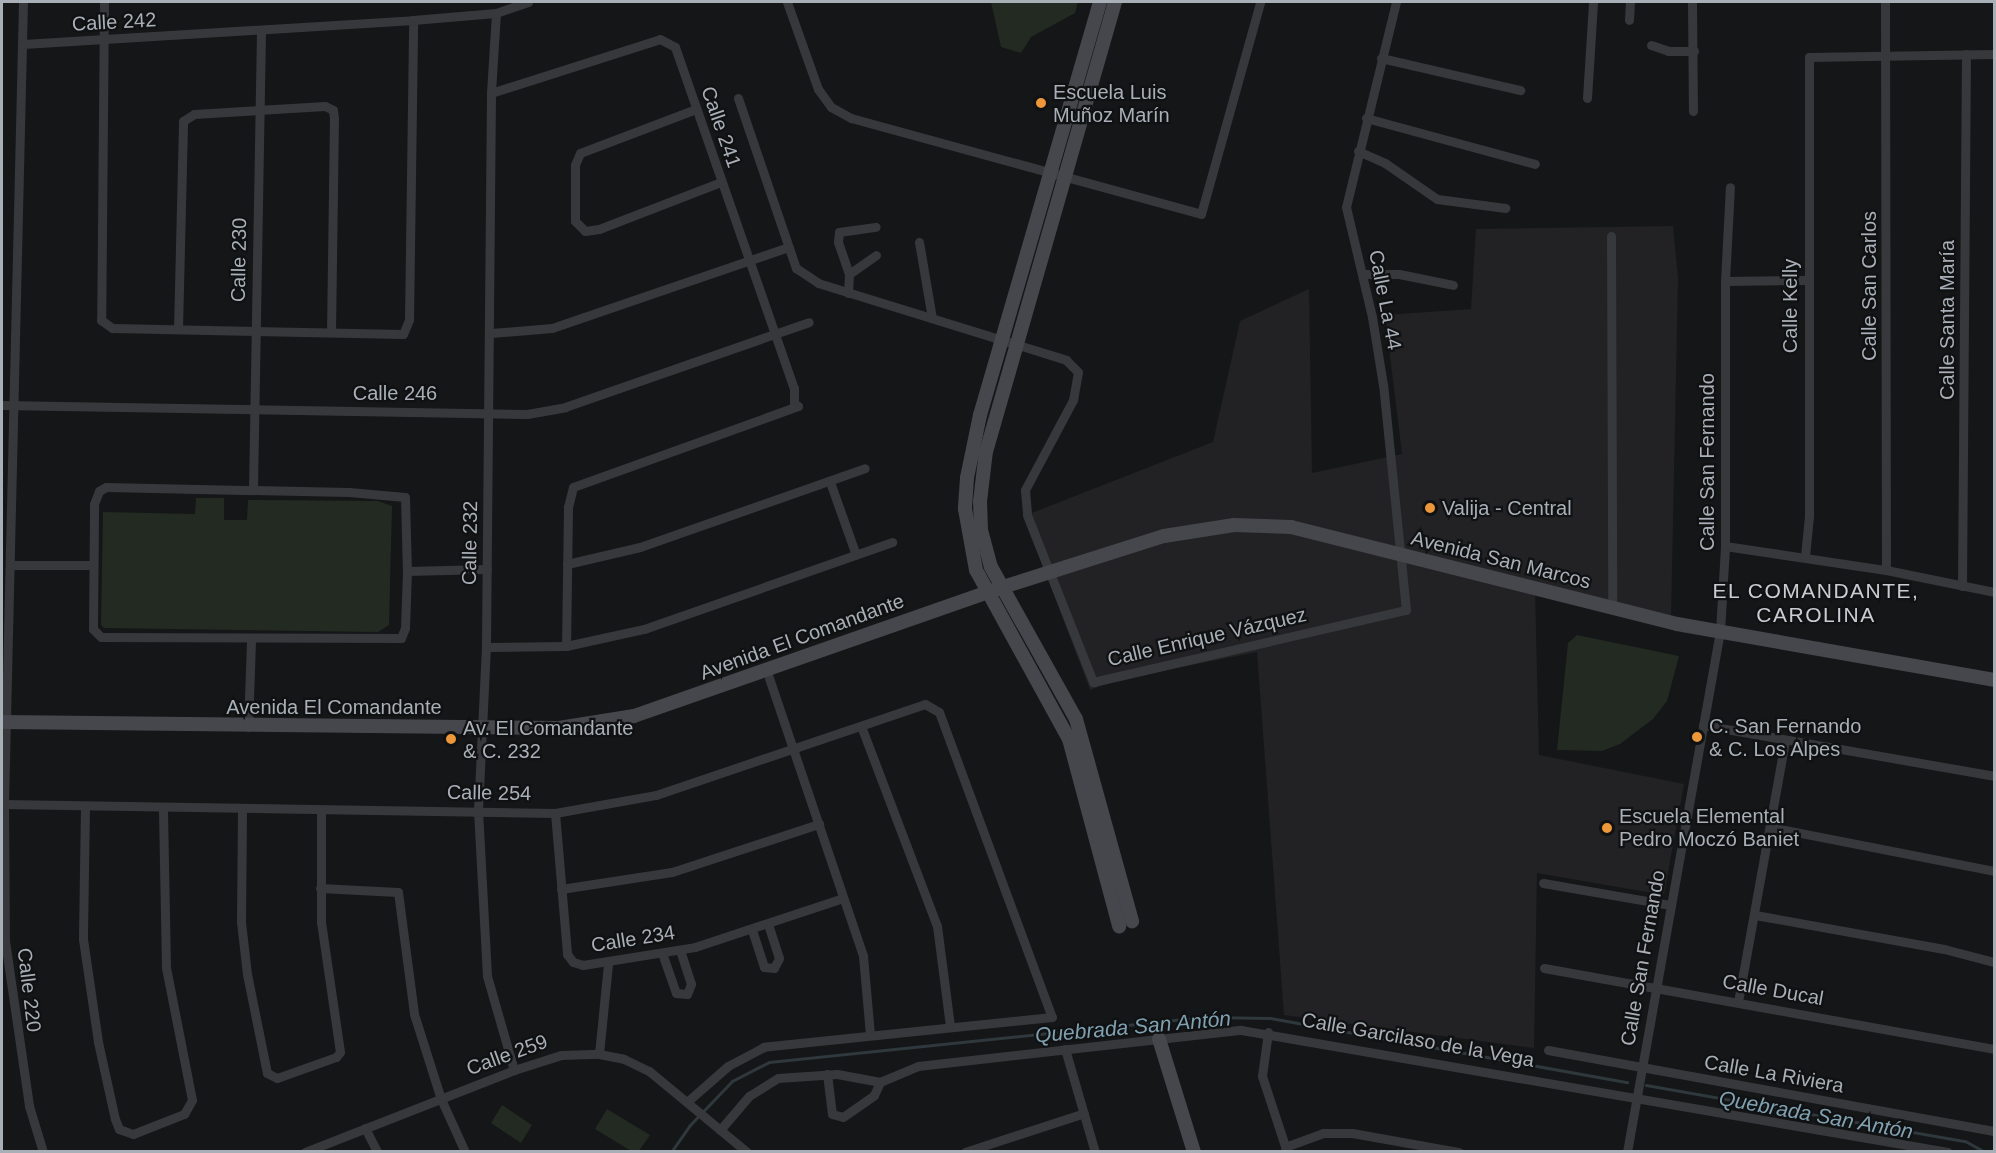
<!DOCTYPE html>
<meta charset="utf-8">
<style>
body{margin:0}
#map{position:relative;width:1996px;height:1153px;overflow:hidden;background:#151617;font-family:Helvetica,sans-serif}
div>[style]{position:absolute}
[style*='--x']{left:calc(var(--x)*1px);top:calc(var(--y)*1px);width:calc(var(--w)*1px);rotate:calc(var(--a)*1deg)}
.built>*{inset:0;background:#222224}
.green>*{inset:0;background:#222a22}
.stream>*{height:3px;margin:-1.5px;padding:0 1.5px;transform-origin:1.5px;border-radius:1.5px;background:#2e383d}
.street>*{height:9px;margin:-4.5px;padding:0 4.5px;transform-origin:4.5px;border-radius:4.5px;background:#37383c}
.secondary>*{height:14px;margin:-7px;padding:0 7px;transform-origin:7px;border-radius:7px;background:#45474c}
.dots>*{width:16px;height:16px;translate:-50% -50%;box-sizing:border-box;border:3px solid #101112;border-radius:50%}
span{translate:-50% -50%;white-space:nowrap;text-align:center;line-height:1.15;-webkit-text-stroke:4.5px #101112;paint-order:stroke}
.street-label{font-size:20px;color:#a8afb7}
.poi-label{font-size:20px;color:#a8afb7}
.left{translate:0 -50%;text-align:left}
.neighbourhood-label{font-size:21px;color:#c9cdd3;letter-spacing:1.5px}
.water-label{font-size:21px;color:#80a1b1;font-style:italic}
.frame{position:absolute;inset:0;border:3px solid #a8afb7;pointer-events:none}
</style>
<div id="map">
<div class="built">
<div style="clip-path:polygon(1673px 226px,1678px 278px,1671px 618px,1535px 588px,1539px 755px,1684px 784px,1664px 895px,1537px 873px,1534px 1048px,1284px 1015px,1257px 652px,1117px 680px,1090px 690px,1024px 516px,1213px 442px,1240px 321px,1309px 289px,1312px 473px,1402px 454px,1385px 315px,1471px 309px,1476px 229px)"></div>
</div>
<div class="green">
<div style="clip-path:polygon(991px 2px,1078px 2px,1075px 13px,1031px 37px,1021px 53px,1001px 47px)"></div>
<div style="clip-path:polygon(196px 498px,224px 498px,224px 520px,247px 520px,248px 500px,378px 501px,392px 506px,389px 625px,378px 632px,104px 628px,101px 625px,103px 512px,195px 514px)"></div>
<div style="clip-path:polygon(1577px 635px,1679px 656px,1667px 701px,1653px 719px,1620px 744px,1602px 751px,1557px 750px,1568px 643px)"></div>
<div style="clip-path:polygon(502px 1105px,532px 1125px,521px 1143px,491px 1123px)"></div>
<div style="clip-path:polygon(607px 1109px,650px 1135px,639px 1151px,631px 1151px,595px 1129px)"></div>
</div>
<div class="stream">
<div style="--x:1646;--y:1085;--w:324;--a:10"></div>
<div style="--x:1965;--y:1141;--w:23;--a:29"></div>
<div style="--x:671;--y:1152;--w:32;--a:-55"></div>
<div style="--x:689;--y:1126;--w:62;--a:-46.3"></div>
<div style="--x:732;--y:1081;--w:42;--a:-27.2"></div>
<div style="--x:769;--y:1062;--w:439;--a:-5.9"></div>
<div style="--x:1206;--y:1017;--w:64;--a:0.9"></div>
<div style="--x:1270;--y:1018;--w:363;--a:10.2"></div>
</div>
<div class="street">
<div style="--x:23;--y:2;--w:802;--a:91.36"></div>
<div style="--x:4;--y:804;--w:137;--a:89.6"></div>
<div style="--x:5;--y:941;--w:167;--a:81.7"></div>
<div style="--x:29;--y:1106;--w:48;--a:73.1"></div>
<div style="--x:104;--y:2;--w:318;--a:90.5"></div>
<div style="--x:101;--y:320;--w:14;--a:36"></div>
<div style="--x:112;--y:328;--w:291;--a:1.2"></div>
<div style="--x:403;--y:334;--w:15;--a:-67"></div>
<div style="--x:409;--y:320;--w:300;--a:-89.2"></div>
<div style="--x:787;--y:2;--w:92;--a:70.4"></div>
<div style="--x:818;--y:89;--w:22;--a:54"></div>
<div style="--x:831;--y:107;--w:23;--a:29"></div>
<div style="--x:851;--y:118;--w:363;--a:15.3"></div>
<div style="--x:1201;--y:214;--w:220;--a:-74.4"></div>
<div style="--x:1692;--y:2;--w:109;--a:89.5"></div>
<div style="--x:1885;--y:2;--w:568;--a:89.9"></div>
<div style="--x:496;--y:13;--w:80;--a:93.6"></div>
<div style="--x:491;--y:93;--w:554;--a:90.52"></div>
<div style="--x:486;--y:647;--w:163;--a:92.8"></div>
<div style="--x:478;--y:810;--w:166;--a:86.9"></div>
<div style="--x:487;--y:976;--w:98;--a:74"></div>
<div style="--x:1629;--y:20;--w:18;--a:-87"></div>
<div style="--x:23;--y:44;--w:391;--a:-3.5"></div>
<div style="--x:413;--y:20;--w:83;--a:-4.8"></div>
<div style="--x:496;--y:13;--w:34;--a:-19"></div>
<div style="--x:1651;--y:45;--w:18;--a:19"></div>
<div style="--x:1668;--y:51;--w:26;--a:0"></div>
<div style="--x:1381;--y:58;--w:143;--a:13"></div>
<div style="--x:491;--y:93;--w:177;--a:-17.7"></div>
<div style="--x:660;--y:39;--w:17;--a:28"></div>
<div style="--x:675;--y:47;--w:361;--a:70.8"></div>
<div style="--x:794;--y:388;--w:15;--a:90"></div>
<div style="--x:794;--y:403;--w:5;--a:37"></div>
<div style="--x:798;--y:406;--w:239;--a:160.2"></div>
<div style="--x:573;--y:487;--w:21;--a:104"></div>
<div style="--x:568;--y:507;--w:139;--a:90.8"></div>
<div style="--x:738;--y:98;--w:180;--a:71.2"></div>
<div style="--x:796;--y:268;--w:27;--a:34"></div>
<div style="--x:818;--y:283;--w:260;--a:17.2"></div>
<div style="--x:1066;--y:360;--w:17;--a:45"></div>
<div style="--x:1078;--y:372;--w:28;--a:100"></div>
<div style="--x:1073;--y:400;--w:102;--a:118.1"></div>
<div style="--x:1025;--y:490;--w:25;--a:85"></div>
<div style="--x:1027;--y:515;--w:180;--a:68.4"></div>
<div style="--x:1093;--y:682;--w:321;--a:-13"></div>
<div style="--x:1406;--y:610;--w:226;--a:-95.8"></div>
<div style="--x:1383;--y:385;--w:69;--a:-99.2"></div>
<div style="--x:1372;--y:317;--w:113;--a:-103.3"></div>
<div style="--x:1346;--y:207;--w:211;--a:-76.3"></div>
<div style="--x:1587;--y:98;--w:96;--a:-86.4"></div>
<div style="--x:696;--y:109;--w:124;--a:159.2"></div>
<div style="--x:580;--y:153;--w:13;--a:113"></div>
<div style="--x:575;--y:165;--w:56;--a:90"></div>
<div style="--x:575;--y:221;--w:14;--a:45"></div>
<div style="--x:585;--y:231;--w:14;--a:-8"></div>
<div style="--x:599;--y:229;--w:131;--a:-21.1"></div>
<div style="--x:1366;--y:118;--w:175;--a:15.2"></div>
<div style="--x:1358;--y:151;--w:30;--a:24"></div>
<div style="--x:1385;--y:163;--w:63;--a:34.7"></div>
<div style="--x:1437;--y:199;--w:69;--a:7.5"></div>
<div style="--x:1611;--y:236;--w:372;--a:89.8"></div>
<div style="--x:919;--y:242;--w:77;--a:80.3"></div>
<div style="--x:849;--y:274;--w:33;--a:-35"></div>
<div style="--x:1363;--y:274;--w:36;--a:0"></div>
<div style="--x:1399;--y:274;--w:55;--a:11.5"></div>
<div style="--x:1725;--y:281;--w:83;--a:-0.7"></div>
<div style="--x:848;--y:293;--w:19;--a:-87"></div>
<div style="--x:849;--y:274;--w:34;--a:-109"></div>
<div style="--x:838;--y:242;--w:10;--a:-84"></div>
<div style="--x:839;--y:232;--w:37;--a:-8"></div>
<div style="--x:178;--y:329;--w:208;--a:-88.6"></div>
<div style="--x:183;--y:121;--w:13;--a:-32"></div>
<div style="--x:194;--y:114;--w:131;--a:-3.5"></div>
<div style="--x:325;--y:106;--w:9;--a:27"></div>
<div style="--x:333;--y:110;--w:8;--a:83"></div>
<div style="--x:334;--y:118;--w:214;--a:90.8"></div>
<div style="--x:491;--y:333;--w:61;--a:-4.7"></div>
<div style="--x:552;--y:328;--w:250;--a:-18.9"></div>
<div style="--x:2;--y:405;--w:525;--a:0.98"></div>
<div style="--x:527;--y:414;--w:39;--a:-10"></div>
<div style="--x:565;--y:407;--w:258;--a:-19.2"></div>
<div style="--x:830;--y:482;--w:77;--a:70.4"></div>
<div style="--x:106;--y:487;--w:243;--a:1.2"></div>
<div style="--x:349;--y:492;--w:56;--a:5.1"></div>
<div style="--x:405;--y:497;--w:74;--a:88.5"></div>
<div style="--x:407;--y:571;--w:57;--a:92"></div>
<div style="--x:405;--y:628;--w:11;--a:112"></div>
<div style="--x:401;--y:638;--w:300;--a:-179.8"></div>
<div style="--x:101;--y:637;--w:11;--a:-135"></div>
<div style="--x:93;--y:629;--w:125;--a:-89.5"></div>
<div style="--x:94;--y:504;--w:14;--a:-69"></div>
<div style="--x:99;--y:491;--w:8;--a:-30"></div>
<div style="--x:253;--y:490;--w:459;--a:-89"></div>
<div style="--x:1725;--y:546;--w:163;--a:8.5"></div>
<div style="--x:1886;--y:570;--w:110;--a:11.5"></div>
<div style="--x:1805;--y:556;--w:40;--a:-84.3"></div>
<div style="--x:1809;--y:516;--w:459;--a:-90"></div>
<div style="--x:1809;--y:57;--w:185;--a:-0.9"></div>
<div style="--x:567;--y:564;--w:75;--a:-13.1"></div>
<div style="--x:640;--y:547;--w:238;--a:-19.3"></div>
<div style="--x:11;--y:565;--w:82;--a:0"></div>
<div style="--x:407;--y:571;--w:80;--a:-1.4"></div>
<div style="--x:1962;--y:586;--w:532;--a:-89.57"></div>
<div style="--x:486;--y:647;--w:80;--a:-0.7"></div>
<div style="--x:566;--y:646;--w:80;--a:-12.3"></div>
<div style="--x:644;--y:629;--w:263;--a:-19.3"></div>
<div style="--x:767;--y:672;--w:300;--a:71.3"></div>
<div style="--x:863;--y:956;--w:78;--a:84.9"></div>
<div style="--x:1703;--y:725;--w:295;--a:9.9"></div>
<div style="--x:861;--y:726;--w:214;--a:69.2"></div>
<div style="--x:937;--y:926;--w:101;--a:82.6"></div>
<div style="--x:248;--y:727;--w:88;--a:-88"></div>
<div style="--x:2;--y:804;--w:553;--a:0.93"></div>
<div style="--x:555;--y:813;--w:103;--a:-10.1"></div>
<div style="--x:656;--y:795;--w:284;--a:-18.7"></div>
<div style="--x:925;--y:704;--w:16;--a:30"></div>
<div style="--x:939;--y:712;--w:325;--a:69.7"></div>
<div style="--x:1052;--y:1017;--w:290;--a:174.1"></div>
<div style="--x:764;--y:1047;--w:41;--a:152.2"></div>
<div style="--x:728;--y:1066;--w:53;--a:138.8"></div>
<div style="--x:85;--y:807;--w:132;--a:90.9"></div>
<div style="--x:83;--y:939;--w:104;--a:81.7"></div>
<div style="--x:98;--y:1042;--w:79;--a:77.6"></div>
<div style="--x:115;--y:1119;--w:11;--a:68"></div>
<div style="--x:119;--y:1129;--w:15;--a:20"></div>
<div style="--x:133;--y:1134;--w:55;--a:-21.4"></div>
<div style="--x:184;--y:1114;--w:16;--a:-60"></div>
<div style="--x:192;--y:1100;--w:136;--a:-101.1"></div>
<div style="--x:166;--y:967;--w:159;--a:-91.1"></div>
<div style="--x:242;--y:809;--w:113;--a:90.5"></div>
<div style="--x:241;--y:922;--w:52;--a:83.4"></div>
<div style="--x:247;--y:974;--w:101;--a:78.6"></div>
<div style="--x:267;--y:1073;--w:11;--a:27"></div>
<div style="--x:277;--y:1078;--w:63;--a:-19.6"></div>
<div style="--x:336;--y:1057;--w:6;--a:-51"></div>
<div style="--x:340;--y:1052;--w:131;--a:-98.3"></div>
<div style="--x:321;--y:922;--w:111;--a:-90"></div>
<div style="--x:555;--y:813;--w:142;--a:85.1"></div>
<div style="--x:567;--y:954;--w:10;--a:53"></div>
<div style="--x:573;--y:962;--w:10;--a:17"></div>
<div style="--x:583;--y:965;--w:113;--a:-9.1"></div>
<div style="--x:695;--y:947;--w:156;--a:-18.3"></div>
<div style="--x:1770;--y:827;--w:228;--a:11.1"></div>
<div style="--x:1543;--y:883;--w:130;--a:9.8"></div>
<div style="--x:320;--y:888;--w:78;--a:2.9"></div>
<div style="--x:398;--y:892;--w:123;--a:82.5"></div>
<div style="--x:414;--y:1014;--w:89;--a:72.4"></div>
<div style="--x:441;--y:1099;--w:58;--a:65.6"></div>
<div style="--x:561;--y:889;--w:112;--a:-8.7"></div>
<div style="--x:672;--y:872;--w:155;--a:-18.1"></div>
<div style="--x:1755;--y:915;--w:192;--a:10.2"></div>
<div style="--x:1944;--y:949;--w:52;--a:14.6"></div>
<div style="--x:752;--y:930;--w:39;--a:72"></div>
<div style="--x:764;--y:967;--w:10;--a:6"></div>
<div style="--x:774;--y:968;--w:11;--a:-63"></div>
<div style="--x:779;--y:958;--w:36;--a:-108"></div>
<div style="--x:662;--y:953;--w:42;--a:70.7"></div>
<div style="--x:676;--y:993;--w:11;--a:5"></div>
<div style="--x:687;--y:994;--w:11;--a:-68"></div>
<div style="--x:691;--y:984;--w:36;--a:-108"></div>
<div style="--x:1544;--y:968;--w:457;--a:10.2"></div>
<div style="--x:1738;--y:1002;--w:266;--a:-79.8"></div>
<div style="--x:1268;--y:1032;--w:44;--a:97.8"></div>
<div style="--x:1262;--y:1076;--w:80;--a:71.8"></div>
<div style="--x:1065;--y:1049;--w:107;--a:73.8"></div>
<div style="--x:1548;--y:1050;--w:453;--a:10.3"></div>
<div style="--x:599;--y:1054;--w:90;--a:-84.3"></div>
<div style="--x:827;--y:1074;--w:40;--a:82.9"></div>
<div style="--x:832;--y:1114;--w:11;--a:15"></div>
<div style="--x:843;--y:1117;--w:38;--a:-35"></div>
<div style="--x:874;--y:1095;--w:14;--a:-65"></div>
<div style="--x:880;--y:1082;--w:41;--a:-22.8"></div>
<div style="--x:918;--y:1066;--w:325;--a:-6.4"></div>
<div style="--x:1241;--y:1030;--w:717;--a:9.79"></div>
<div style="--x:365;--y:1128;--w:27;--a:63"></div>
<div style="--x:720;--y:1130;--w:45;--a:-49.5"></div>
<div style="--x:749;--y:1096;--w:34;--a:-32"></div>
<div style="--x:778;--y:1078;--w:59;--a:-3.9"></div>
<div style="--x:837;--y:1074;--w:44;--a:10.5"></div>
<div style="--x:1285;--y:1147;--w:40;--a:-20.2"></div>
<div style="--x:1323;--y:1133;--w:29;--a:0"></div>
<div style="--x:1352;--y:1133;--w:109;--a:10.1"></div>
<div style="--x:305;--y:1152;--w:225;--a:-21.4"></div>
<div style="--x:514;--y:1070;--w:49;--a:-17.7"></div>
<div style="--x:561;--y:1055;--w:38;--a:-2"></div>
<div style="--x:599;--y:1054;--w:25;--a:11"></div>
<div style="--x:624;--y:1059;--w:28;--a:26"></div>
<div style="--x:649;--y:1071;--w:127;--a:39.6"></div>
<div style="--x:965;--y:1152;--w:125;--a:-18.1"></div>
<div style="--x:1627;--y:1152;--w:529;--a:-79.88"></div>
<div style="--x:1720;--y:631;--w:85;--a:-86.6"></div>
<div style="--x:1725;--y:546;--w:265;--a:-90"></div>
<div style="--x:1725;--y:281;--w:94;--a:-87"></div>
</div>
<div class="secondary">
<div style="--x:1100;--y:2;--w:430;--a:106.2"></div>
<div style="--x:980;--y:415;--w:64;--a:101.7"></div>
<div style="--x:967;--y:478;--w:31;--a:94"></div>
<div style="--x:965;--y:509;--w:62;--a:79.8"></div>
<div style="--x:976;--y:570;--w:193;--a:61.2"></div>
<div style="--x:1069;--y:739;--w:194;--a:75"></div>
<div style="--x:1115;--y:2;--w:467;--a:106"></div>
<div style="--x:986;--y:451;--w:50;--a:96.8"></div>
<div style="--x:980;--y:501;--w:29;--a:88"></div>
<div style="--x:981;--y:530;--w:38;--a:75"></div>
<div style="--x:991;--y:567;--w:174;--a:60.8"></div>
<div style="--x:1076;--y:719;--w:210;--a:74.5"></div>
<div style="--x:2;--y:722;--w:557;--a:0.62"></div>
<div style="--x:559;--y:728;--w:76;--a:-9.1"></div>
<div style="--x:634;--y:716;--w:391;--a:-19.3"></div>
<div style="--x:1003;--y:587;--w:169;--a:-17.6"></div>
<div style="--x:1164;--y:536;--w:71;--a:-8.9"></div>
<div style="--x:1234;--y:525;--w:57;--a:2"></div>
<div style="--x:1291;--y:527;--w:398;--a:14.1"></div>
<div style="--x:1677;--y:624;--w:322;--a:10"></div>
<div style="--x:1159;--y:1039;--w:118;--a:72.8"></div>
</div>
<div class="dots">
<div style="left:1041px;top:103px;background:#ec9739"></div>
<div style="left:1430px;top:508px;background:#ec9739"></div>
<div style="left:1697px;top:737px;background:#ec9739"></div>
<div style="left:451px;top:739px;background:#ec9739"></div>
<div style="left:1607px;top:828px;background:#ec9739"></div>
</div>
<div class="street-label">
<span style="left:114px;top:22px;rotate:-3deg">Calle 242</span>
<span style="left:721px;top:127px;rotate:71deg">Calle 241</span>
<span style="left:239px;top:260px;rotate:-89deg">Calle 230</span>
<span style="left:1869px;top:286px;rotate:-90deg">Calle San Carlos</span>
<span style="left:1385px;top:300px;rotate:79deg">Calle La 44</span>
<span style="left:1790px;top:306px;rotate:-90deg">Calle Kelly</span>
<span style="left:1947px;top:320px;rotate:-90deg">Calle Santa María</span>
<span style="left:395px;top:393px">Calle 246</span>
<span style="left:1707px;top:462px;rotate:-90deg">Calle San Fernando</span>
<span style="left:470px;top:543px;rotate:-89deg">Calle 232</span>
<span style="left:1501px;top:560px;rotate:14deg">Avenida San Marcos</span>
<span style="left:802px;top:637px;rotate:-20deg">Avenida El Comandante</span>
<span style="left:1207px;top:637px;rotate:-13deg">Calle Enrique Vázquez</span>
<span style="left:334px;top:707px">Avenida El Comandante</span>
<span style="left:489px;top:793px;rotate:1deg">Calle 254</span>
<span style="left:633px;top:939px;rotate:-9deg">Calle 234</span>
<span style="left:1643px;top:958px;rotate:-80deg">Calle San Fernando</span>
<span style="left:29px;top:990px;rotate:83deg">Calle 220</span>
<span style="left:1773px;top:990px;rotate:10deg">Calle Ducal</span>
<span style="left:1418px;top:1040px;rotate:10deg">Calle Garcilaso de la Vega</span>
<span style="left:507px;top:1055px;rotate:-20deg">Calle 259</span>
<span style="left:1774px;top:1074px;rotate:10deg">Calle La Riviera</span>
</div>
<div class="poi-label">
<span class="left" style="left:1053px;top:104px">Escuela Luis<br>Muñoz Marín</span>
<span class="left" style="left:1442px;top:508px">Valija - Central</span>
<span class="left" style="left:1709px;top:738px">C. San Fernando<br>&amp; C. Los Alpes</span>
<span class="left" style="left:463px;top:740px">Av. El Comandante<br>&amp; C. 232</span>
<span class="left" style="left:1619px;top:828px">Escuela Elemental<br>Pedro Moczó Baniet</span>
</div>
<div class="neighbourhood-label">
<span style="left:1816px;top:603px">EL COMANDANTE,<br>CAROLINA</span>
</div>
<div class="water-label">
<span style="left:1133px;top:1027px;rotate:-5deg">Quebrada San Antón</span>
<span style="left:1816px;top:1115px;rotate:10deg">Quebrada San Antón</span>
</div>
<div class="frame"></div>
</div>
